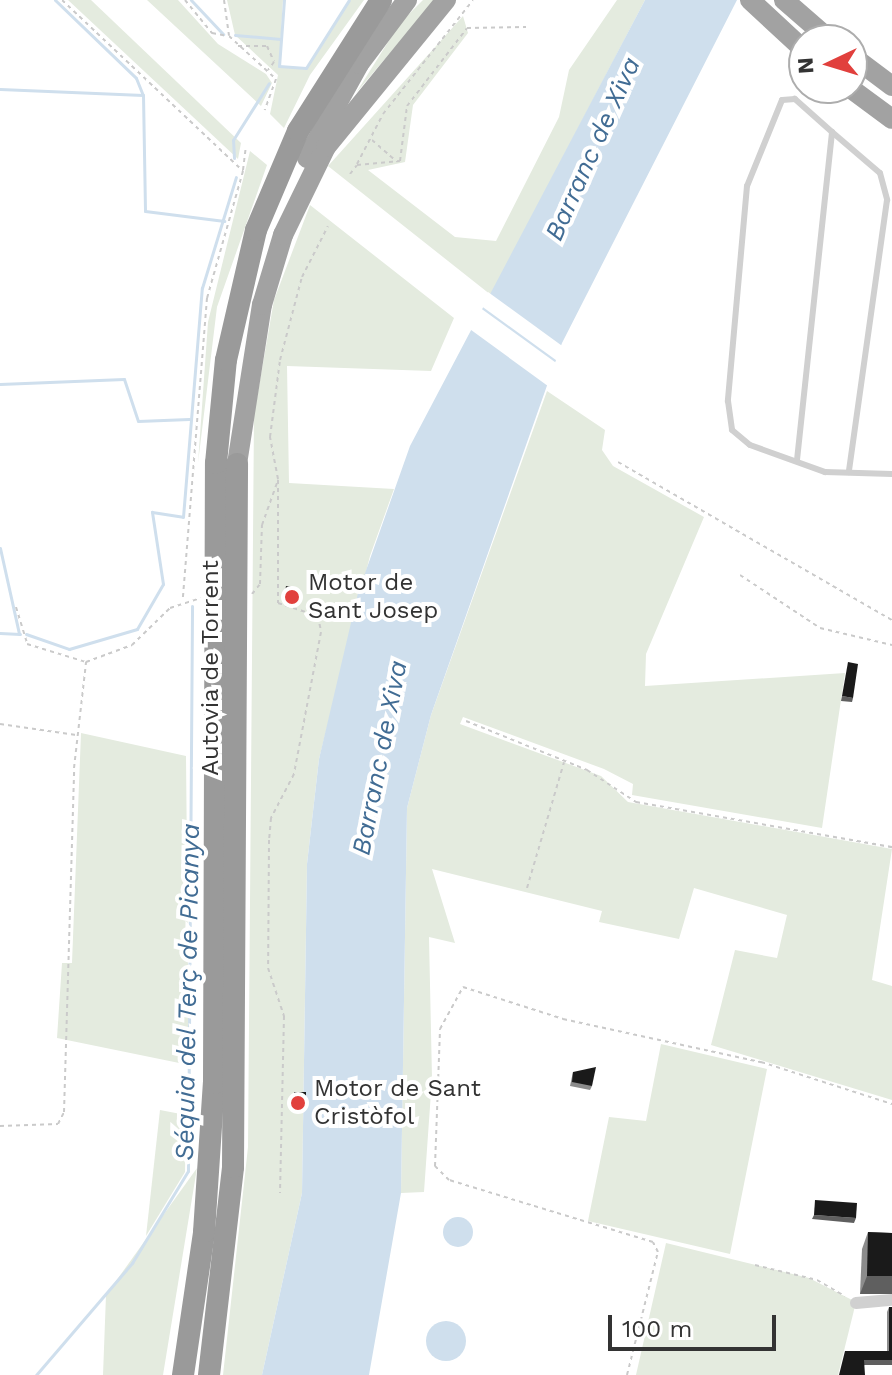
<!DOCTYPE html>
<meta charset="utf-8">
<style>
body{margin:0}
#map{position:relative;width:892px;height:1375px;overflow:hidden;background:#fff;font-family:"Work Sans",sans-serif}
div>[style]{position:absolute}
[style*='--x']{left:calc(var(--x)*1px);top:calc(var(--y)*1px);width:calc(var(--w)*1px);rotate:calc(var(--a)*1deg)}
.green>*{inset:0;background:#e4ebdf}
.water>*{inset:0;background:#cfdfed}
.round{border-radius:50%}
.pier>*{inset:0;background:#fff}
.stream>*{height:3px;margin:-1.5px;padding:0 1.5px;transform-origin:1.5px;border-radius:1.5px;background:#cfdfed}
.path>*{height:2px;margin-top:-1px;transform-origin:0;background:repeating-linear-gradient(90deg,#cacaca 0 4px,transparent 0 8px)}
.service>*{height:6px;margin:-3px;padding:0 3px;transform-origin:3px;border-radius:3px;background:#d0d0d0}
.minor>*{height:12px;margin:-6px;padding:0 6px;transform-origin:6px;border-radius:6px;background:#d0d0d0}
.trunk>*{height:20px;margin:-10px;padding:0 10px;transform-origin:10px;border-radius:10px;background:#a2a2a2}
.motorway>*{height:22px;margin:-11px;padding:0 11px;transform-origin:11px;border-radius:11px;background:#9a9a9a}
.wall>*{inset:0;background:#8c8c8c}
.shaded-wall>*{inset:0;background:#5f5f5f}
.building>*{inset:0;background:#1a1a1a}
.dots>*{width:22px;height:22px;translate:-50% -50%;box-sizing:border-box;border:4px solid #fff;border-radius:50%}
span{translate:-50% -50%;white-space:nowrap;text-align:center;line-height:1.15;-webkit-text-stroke:8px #fff;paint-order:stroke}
.poi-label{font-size:24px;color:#333}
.left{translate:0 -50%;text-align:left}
.street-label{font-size:24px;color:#333}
.water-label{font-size:26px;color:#416c94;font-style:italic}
.north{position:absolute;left:788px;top:24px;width:80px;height:80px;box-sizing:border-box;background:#fff;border:2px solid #adadad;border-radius:50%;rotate:266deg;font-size:22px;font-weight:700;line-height:32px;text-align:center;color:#333}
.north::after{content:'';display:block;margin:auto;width:28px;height:36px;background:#e1403d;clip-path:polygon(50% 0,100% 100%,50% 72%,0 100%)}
.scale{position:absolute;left:608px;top:1315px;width:168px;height:36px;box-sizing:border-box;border:4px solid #333;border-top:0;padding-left:10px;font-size:24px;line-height:28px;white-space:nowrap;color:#333;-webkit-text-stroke:6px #fff;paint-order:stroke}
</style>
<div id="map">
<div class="green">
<div style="clip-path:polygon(68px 0,91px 0,241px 143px,238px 159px)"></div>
<div style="clip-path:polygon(147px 0,178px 0,218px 44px,266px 74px,272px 83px,261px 106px)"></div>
<div style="clip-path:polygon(227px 0,283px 0,279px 66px,306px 68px,349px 0,364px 0,310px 75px,284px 128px,270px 114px,278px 75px,235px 35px)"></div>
<div style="clip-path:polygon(423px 0,435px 0,356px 93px,400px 23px)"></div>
<div style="clip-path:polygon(617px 0,645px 0,491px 295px,328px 166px,463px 16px,468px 33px,413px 105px,405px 162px,368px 170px,455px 237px,496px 241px,559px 117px,569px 70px)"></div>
<div style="clip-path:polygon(250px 151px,267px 165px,217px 307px,198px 463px,208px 322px)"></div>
<div style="clip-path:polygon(310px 205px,454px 318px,431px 371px,287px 366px,289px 483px,394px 489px,370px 556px,319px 759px,307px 864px,302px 1193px,262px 1375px,223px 1375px,248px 1147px,254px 415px,274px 300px)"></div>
<div style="clip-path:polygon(547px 391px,605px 430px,602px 450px,613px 466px,704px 517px,646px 654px,645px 686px,845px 673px,822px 828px,632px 795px,633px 784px,604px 769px,463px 717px,460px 724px,601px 776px,628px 802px,892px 849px,872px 980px,892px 986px,892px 1100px,711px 1045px,735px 950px,777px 958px,787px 915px,694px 888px,679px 939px,599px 922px,602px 911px,432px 869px,455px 943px,429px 937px,432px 1078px,424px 1192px,401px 1193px,407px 808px,431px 715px)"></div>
<div style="clip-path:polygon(81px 733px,186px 756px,189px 1065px,57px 1038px,62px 963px,72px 963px)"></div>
<div style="clip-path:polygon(661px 1044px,767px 1069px,730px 1254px,588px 1221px,609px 1117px,646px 1121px)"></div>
<div style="clip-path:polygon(160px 1110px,186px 1115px,185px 1172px,146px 1236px)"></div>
<div style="clip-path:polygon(197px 1168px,163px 1375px,103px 1375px,106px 1295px)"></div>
<div style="clip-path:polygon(666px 1243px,809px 1278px,856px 1302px,838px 1375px,636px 1375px)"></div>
</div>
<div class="water">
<div style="clip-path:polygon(645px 0,737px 0,562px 343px,431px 715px,407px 808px,401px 1193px,369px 1375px,262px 1375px,302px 1193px,307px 864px,319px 759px,358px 593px,410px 446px)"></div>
<div class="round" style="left:443px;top:1217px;width:30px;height:30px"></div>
<div class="round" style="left:426px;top:1321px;width:40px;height:40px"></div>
</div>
<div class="pier">
<div style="clip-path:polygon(488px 292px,565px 348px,560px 363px,480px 305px)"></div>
<div style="clip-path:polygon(479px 307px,559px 365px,552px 389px,467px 327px)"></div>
</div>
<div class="stream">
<div style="--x:55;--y:0;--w:112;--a:43.9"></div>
<div style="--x:136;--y:78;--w:18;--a:68"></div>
<div style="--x:143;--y:95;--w:116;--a:89"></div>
<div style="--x:145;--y:211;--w:80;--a:7.2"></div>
<div style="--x:191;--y:0;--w:47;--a:46.7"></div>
<div style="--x:284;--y:0;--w:66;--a:94.3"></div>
<div style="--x:279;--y:66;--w:27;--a:4"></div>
<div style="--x:306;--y:68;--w:80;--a:-57.7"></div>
<div style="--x:235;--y:35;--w:46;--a:5"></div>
<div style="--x:0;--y:89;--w:143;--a:2.4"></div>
<div style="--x:234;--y:158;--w:18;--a:-93"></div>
<div style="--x:233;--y:140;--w:67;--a:-57.7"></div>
<div style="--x:0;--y:384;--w:124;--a:-2.3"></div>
<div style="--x:124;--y:379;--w:44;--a:71.6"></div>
<div style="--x:138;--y:421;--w:51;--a:-2.2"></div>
<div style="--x:0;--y:548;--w:88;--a:77.5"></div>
<div style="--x:0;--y:633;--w:20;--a:3"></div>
<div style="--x:26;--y:634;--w:46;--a:19.2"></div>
<div style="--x:69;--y:649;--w:71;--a:-16.4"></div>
<div style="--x:137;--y:629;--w:52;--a:-60"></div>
<div style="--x:163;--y:584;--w:73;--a:-98.7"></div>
<div style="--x:152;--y:512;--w:31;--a:9"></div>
<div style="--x:183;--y:517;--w:230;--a:-85.3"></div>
<div style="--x:202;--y:288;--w:116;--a:-73"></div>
<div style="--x:36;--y:1375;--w:148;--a:-49.4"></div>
<div style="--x:132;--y:1263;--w:108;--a:-58.7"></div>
<div style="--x:188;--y:1171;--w:565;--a:-89.59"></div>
</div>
<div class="path">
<div style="--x:62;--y:0;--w:249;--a:43.4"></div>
<div style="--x:243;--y:171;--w:132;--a:105.8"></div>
<div style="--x:207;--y:298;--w:302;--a:94.6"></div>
<div style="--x:185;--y:0;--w:43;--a:50.7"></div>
<div style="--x:212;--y:33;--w:16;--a:11"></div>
<div style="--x:224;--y:0;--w:36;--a:82"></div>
<div style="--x:229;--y:36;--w:64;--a:42.5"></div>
<div style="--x:276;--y:79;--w:33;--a:110"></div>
<div style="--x:238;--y:46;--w:29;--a:0"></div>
<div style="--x:267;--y:46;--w:17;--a:66"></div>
<div style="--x:274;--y:62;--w:10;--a:127"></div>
<div style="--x:372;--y:140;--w:33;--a:41"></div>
<div style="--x:357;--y:164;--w:56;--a:-62.5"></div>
<div style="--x:383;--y:114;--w:145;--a:-51.7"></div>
<div style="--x:243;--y:170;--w:23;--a:-83"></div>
<div style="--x:350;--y:174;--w:11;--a:-52"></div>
<div style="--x:357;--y:165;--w:43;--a:-5.3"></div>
<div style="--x:400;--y:161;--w:55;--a:-82.7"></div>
<div style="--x:407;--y:106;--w:98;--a:-52.4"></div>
<div style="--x:467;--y:28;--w:59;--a:-1"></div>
<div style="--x:618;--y:462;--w:316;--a:30"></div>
<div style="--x:278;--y:479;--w:43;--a:-100.8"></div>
<div style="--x:270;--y:437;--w:78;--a:-82.6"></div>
<div style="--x:280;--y:360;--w:86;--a:-75.2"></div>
<div style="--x:302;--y:277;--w:57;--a:-63"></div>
<div style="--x:740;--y:575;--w:96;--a:33.5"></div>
<div style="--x:820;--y:628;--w:74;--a:13.3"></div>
<div style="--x:252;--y:594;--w:13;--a:-51"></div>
<div style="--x:260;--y:584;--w:59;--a:-88.1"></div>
<div style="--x:262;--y:525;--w:48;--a:-70.4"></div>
<div style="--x:278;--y:480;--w:123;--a:90"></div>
<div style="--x:278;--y:603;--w:42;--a:18"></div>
<div style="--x:318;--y:616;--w:16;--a:79"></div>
<div style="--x:321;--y:632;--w:145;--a:100.8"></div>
<div style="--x:294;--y:774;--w:50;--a:117.6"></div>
<div style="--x:271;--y:818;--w:22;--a:95"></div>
<div style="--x:269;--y:840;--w:128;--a:90.4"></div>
<div style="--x:268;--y:968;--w:51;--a:71.6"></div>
<div style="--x:284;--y:1016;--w:177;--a:91.3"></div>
<div style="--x:16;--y:607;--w:39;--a:73"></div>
<div style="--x:27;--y:644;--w:62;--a:17"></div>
<div style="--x:466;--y:721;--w:131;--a:22"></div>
<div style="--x:587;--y:770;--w:59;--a:33.1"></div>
<div style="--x:636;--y:802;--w:260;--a:10"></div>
<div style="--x:0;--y:724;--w:77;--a:8.2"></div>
<div style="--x:527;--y:888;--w:131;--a:-73.6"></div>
<div style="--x:0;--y:1126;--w:58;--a:-2"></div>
<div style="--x:58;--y:1124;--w:13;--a:-63"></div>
<div style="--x:64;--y:1112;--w:344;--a:-88.3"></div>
<div style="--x:74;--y:768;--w:107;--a:-83.5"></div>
<div style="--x:86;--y:662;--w:49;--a:-20.3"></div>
<div style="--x:132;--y:645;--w:53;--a:-44.2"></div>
<div style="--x:170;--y:608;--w:32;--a:-18"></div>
<div style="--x:755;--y:1265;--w:64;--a:13.6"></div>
<div style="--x:817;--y:1280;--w:32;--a:30"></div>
<div style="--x:627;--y:1375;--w:127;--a:-75.9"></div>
<div style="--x:658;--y:1252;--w:11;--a:-117"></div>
<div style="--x:653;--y:1242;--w:213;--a:-163.1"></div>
<div style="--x:449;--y:1180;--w:20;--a:-135"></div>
<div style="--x:435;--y:1166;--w:137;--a:-87.9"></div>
<div style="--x:440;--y:1029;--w:48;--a:-61.3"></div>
<div style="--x:463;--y:987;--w:105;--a:17.7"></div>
<div style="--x:563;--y:1019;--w:203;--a:12.3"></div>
<div style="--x:761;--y:1062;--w:138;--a:17.8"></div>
</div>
<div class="service">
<div style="--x:832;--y:132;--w:63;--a:40.5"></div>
<div style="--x:880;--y:173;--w:28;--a:75"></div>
<div style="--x:887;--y:200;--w:275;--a:98"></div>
<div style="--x:797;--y:460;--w:330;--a:-83.9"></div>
<div style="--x:832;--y:132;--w:50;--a:-138.3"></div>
<div style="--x:795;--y:99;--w:13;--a:176"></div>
<div style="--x:782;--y:100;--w:93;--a:112.1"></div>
<div style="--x:747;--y:186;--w:216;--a:95.1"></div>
<div style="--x:728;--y:401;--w:29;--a:82"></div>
<div style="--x:732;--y:430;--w:23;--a:40"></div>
<div style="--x:750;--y:445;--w:80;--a:19.8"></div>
<div style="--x:825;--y:472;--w:67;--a:1.7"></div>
</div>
<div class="minor">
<div style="--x:856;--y:1303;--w:36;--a:-5"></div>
</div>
<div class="trunk">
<div style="--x:750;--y:0;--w:74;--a:42.8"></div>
<div style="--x:784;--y:0;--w:61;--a:41"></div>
<div style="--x:852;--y:56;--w:50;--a:36.9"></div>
<div style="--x:850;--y:88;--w:52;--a:36.4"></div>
<div style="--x:307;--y:158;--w:107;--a:-61"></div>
<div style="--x:359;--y:64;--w:80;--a:-53.1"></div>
<div style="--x:237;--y:464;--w:161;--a:-81.1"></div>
<div style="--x:262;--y:305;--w:73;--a:-73.3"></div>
<div style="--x:283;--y:235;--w:98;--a:-64"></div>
<div style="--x:326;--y:147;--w:190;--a:-50.8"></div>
</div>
<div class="motorway">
<div style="--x:183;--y:1375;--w:145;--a:-81.6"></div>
<div style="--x:204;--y:1232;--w:149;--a:-86.2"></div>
<div style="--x:214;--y:1083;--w:620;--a:-89.82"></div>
<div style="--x:216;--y:463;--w:103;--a:-84.5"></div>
<div style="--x:226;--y:360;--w:133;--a:-77"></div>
<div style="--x:256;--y:230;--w:108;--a:-67"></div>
<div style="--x:298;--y:131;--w:155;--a:-57.6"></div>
<div style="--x:209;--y:1375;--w:209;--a:-83.4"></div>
<div style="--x:233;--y:1167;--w:703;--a:-89.67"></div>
</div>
<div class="wall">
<div style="clip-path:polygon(573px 1072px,592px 1086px,590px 1090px,570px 1086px)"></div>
<div style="clip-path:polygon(868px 1232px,892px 1233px,892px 1294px,860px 1294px,862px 1249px)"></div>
<div style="clip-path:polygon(889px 1307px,892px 1365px,865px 1365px,838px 1375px,887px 1351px,887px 1312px)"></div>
</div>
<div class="shaded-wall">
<div style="clip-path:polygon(284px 598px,296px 600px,294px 604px,283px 603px)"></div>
<div style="clip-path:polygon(842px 696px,853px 698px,852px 702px,841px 701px)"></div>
<div style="clip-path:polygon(306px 1105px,305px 1110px,293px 1110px,294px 1106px)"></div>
<div style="clip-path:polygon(814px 1215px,856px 1218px,854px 1223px,812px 1219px)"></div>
<div style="clip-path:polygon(867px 1276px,892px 1276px,892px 1294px,860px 1294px)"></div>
<div style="clip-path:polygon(864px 1360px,892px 1360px,892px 1365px,863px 1365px)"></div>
</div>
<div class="building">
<div style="clip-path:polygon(286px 586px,297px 588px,296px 600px,284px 598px)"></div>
<div style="clip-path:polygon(848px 662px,858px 664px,853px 698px,842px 696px)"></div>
<div style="clip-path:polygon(596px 1067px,592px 1086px,572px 1082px,573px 1072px)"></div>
<div style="clip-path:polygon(294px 1092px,306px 1092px,306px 1105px,294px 1106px)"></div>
<div style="clip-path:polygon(815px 1200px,857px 1203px,856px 1218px,814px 1215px)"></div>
<div style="clip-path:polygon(868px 1232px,892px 1233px,892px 1276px,867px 1276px)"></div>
<div style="clip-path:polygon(889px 1307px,892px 1307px,892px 1360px,864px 1360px,865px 1375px,839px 1375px,845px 1351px,889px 1351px)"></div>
</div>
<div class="dots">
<div style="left:292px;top:597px;background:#e1403d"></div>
<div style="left:298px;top:1103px;background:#e1403d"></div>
</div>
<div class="poi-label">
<span class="left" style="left:308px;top:597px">Motor de<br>Sant Josep</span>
<span class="left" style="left:314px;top:1103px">Motor de Sant<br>Cristòfol</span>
</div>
<div class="street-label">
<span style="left:211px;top:668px;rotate:-90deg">Autovia de Torrent</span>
</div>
<div class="water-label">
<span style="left:593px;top:149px;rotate:-66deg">Barranc de Xiva</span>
<span style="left:380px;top:758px;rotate:-79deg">Barranc de Xiva</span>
<span style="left:188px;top:992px;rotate:-89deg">Séquia del Terç de Picanya</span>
</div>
<div class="north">N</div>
<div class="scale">100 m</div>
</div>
